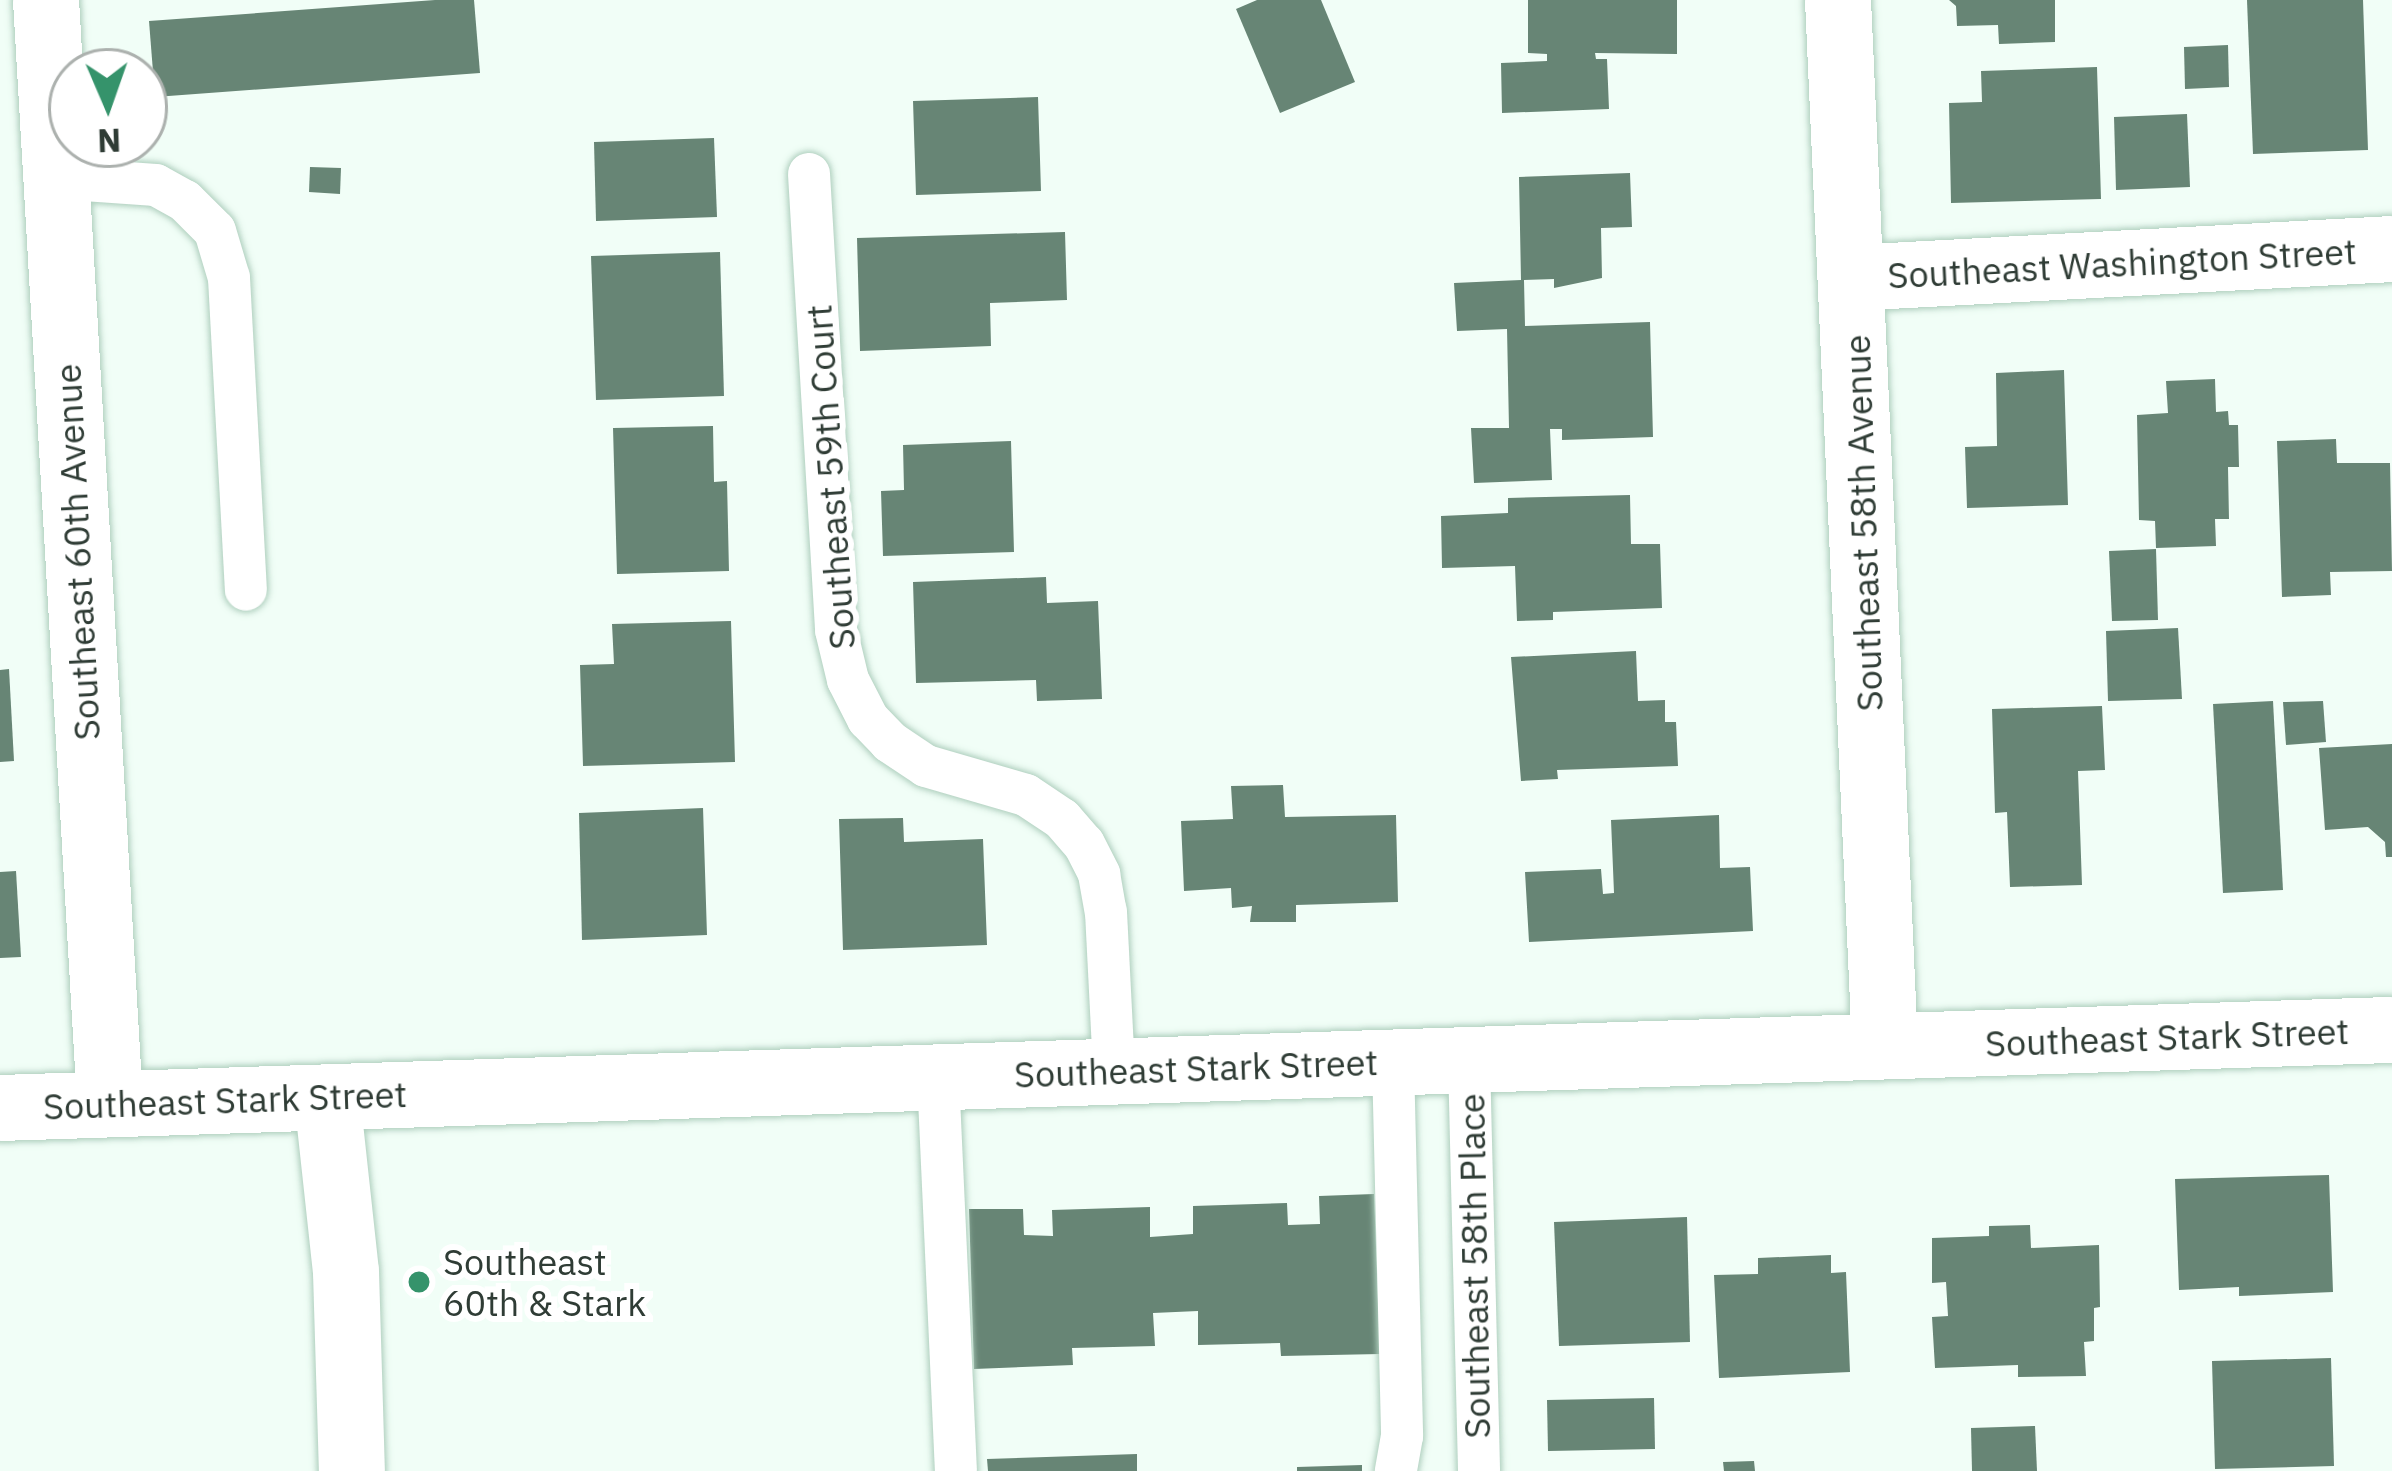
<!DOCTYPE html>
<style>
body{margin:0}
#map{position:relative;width:2392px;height:1471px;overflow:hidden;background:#f1fef7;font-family:"IBM Plex Sans",sans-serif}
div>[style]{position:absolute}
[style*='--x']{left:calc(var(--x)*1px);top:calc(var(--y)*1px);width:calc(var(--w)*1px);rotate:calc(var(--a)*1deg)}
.building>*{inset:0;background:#678575}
.roads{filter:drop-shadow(0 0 3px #afcfbe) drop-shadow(0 0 3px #afcfbe)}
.lane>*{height:42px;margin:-21px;padding:0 21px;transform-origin:21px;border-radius:21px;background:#fff}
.street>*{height:66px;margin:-33px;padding:0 33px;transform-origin:33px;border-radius:33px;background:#fff}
.secondary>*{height:66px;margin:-33px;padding:0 33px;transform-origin:33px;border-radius:33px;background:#fff}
.dots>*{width:33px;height:33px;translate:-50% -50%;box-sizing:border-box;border:6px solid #fff;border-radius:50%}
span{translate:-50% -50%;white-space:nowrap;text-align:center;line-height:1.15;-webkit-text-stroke:12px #fff;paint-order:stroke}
.street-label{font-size:36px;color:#2f3c35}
.poi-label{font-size:36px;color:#2f3c35}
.left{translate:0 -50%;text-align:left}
.north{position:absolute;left:48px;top:48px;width:120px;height:120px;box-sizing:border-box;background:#fff;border:3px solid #acb1ae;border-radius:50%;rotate:178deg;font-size:33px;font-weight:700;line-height:48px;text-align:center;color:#2f3c35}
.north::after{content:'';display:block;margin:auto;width:42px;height:54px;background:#35936b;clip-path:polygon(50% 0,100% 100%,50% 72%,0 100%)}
</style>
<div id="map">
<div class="building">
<div style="clip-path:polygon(435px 0,474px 0,480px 73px,155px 97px,149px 21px)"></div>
<div style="clip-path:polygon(1257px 0,1321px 0,1355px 82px,1280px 113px,1236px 9px)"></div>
<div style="clip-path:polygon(1528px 0,1677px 0,1677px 54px,1595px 53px,1596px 59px,1607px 59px,1609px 109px,1502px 113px,1501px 63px,1547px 61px,1547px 54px,1528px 53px)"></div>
<div style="clip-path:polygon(1949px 0,2055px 0,2055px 42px,1999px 44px,1998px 25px,1957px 26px,1956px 6px)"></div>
<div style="clip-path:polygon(2247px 0,2363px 0,2368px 150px,2253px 154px)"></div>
<div style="clip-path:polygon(2228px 45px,2229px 87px,2185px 89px,2184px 47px)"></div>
<div style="clip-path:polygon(2097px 67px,2101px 199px,1951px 203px,1949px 103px,1982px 102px,1981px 71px)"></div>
<div style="clip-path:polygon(1038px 97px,1041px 191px,916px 195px,913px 101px)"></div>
<div style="clip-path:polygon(2187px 114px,2190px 187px,2116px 190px,2114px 117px)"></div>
<div style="clip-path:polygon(714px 138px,717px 217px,596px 221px,594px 142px)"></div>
<div style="clip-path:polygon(310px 167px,341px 168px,340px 194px,309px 192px)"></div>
<div style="clip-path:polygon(1630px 173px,1632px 227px,1601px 228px,1602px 278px,1554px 288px,1554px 279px,1524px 280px,1525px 326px,1650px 322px,1653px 437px,1562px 440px,1562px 429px,1550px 429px,1552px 480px,1474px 483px,1471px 428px,1509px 428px,1507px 329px,1457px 331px,1454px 283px,1521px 280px,1519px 177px)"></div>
<div style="clip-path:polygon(1065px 232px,1067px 300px,990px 303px,991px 346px,860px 351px,857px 238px)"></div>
<div style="clip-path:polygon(720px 252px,724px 396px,596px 400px,591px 256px)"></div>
<div style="clip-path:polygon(2064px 370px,2068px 505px,1967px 508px,1965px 447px,1997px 446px,1996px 373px)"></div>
<div style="clip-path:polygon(2215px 379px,2216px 412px,2228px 411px,2229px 425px,2238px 425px,2239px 467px,2228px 467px,2229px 519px,2215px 519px,2216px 546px,2156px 548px,2155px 521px,2139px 520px,2137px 415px,2168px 413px,2166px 381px)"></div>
<div style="clip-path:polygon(713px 426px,714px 482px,727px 481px,729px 571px,617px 574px,613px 428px)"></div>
<div style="clip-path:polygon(2336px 439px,2337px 463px,2390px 463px,2392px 571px,2330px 572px,2331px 595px,2282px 597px,2277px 441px)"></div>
<div style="clip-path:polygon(1011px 441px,1014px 552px,883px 556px,881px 491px,904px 490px,903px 445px)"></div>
<div style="clip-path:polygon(1630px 495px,1631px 544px,1660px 544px,1662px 608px,1553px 612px,1553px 620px,1517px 621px,1515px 566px,1442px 568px,1441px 516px,1508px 513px,1508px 498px)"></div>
<div style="clip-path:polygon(2156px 549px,2158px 620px,2112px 621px,2109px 551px)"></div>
<div style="clip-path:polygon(1046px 577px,1047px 603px,1098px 601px,1102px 699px,1037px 701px,1036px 680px,916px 683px,913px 582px)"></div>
<div style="clip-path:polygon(731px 621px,735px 762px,583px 766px,580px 665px,614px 664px,612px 624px)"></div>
<div style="clip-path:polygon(2178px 628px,2182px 699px,2108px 701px,2106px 631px)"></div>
<div style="clip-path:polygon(1636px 651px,1638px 701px,1665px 700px,1665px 722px,1676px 722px,1678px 766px,1557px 770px,1558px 779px,1521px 781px,1511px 657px)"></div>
<div style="clip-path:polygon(9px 669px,14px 761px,0 762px,0 670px)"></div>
<div style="clip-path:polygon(2273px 701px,2283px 890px,2223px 893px,2213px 704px)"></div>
<div style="clip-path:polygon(2323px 701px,2326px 742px,2286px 745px,2283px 702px)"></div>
<div style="clip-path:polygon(2102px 706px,2105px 770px,2078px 771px,2082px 885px,2010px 887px,2007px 812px,1995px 813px,1992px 709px)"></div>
<div style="clip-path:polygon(2392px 744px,2392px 857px,2386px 857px,2385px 842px,2368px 827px,2325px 830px,2319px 748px)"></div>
<div style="clip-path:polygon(1283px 785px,1285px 817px,1396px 815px,1398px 902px,1296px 905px,1296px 922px,1250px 922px,1252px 906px,1232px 908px,1231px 888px,1184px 891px,1181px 821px,1233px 819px,1231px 786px)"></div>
<div style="clip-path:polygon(703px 808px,707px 935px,582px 940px,579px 813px)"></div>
<div style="clip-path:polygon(1719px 815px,1720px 868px,1750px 867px,1753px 931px,1529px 942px,1525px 872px,1601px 869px,1603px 894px,1614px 893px,1611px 820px)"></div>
<div style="clip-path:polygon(903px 818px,904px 842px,983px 839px,987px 945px,843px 950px,839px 819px)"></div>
<div style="clip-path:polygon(16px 871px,21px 957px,0 958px,0 872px)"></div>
<div style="clip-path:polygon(2329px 1175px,2333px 1292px,2239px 1296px,2239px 1287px,2179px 1290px,2175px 1179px)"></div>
<div style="clip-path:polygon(1374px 1194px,1380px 1354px,1281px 1356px,1280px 1343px,1198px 1345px,1198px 1311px,1153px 1313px,1155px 1346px,1072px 1348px,1073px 1365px,974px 1369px,969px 1209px,1023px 1209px,1024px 1235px,1053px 1236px,1052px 1210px,1150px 1207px,1150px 1237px,1193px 1234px,1193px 1206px,1287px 1203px,1288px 1225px,1320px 1224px,1319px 1196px)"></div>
<div style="clip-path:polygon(1687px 1217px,1690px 1342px,1559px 1346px,1554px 1222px)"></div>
<div style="clip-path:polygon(2030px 1225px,2031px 1248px,2099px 1245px,2100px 1307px,2094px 1308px,2094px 1341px,2084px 1342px,2086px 1376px,2018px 1377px,2018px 1365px,1935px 1368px,1932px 1317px,1948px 1316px,1946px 1282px,1932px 1283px,1932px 1238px,1989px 1236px,1989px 1226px)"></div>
<div style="clip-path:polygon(1831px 1255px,1831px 1273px,1846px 1272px,1850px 1372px,1719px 1378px,1714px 1275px,1758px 1274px,1758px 1258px)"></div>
<div style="clip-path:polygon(2331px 1358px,2334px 1466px,2215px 1469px,2212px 1361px)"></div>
<div style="clip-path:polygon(1654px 1398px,1655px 1449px,1548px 1451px,1547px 1400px)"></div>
<div style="clip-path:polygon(2035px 1426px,2037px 1471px,1972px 1471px,1971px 1428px)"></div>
<div style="clip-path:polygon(1137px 1454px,1137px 1471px,988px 1471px,987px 1459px)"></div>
<div style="clip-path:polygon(1754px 1461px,1755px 1471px,1724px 1471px,1723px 1462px)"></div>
<div style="clip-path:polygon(1362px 1465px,1362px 1471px,1297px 1471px,1297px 1467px)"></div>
</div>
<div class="roads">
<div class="lane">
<div style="--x:809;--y:174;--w:457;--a:86.6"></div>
<div style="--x:836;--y:630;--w:51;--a:76.5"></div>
<div style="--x:848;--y:680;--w:44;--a:62.9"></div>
<div style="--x:868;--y:719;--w:32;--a:46"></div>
<div style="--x:890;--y:742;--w:43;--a:33.7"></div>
<div style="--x:926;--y:766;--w:104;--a:16.2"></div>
<div style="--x:1026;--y:795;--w:43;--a:33.7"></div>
<div style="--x:1062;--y:819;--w:33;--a:49"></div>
<div style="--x:1084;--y:844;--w:34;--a:63"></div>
<div style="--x:1099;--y:874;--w:39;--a:80"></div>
<div style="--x:1106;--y:912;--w:159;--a:87.1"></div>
<div style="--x:56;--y:178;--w:100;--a:4"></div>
<div style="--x:156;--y:185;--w:33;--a:29"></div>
<div style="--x:185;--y:201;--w:42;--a:45"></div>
<div style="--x:215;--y:231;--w:49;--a:73.4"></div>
<div style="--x:229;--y:278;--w:312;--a:86.9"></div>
<div style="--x:1469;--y:1060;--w:411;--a:88.6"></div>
<div style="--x:1393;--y:1062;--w:374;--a:88.6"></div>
<div style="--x:1402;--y:1436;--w:36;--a:100"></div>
<div style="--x:938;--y:1076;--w:395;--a:87.4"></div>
</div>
<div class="street">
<div style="--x:1838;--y:0;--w:1047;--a:87.43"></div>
<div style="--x:1852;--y:278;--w:541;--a:-3.07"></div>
</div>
<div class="secondary">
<div style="--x:46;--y:0;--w:1106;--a:86.68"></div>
<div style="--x:327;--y:1097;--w:176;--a:83.8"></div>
<div style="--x:346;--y:1272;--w:199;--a:88.3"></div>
<div style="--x:0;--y:1108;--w:2393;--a:-1.87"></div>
</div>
</div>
<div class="dots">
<div style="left:419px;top:1282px;background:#35936b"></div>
</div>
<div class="street-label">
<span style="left:2122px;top:263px;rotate:-3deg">Southeast Washington Street</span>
<span style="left:830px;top:477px;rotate:-94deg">Southeast 59th Court</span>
<span style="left:1863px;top:523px;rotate:-92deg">Southeast 58th Avenue</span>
<span style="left:77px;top:552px;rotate:-93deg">Southeast 60th Avenue</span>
<span style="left:2167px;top:1037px;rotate:-2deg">Southeast Stark Street</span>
<span style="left:1196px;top:1068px;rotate:-2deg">Southeast Stark Street</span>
<span style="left:225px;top:1100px;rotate:-2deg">Southeast Stark Street</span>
<span style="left:1474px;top:1266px;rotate:-91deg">Southeast 58th Place</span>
</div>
<div class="poi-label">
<span class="left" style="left:443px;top:1282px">Southeast<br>60th &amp; Stark</span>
</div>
<div class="north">N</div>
</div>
